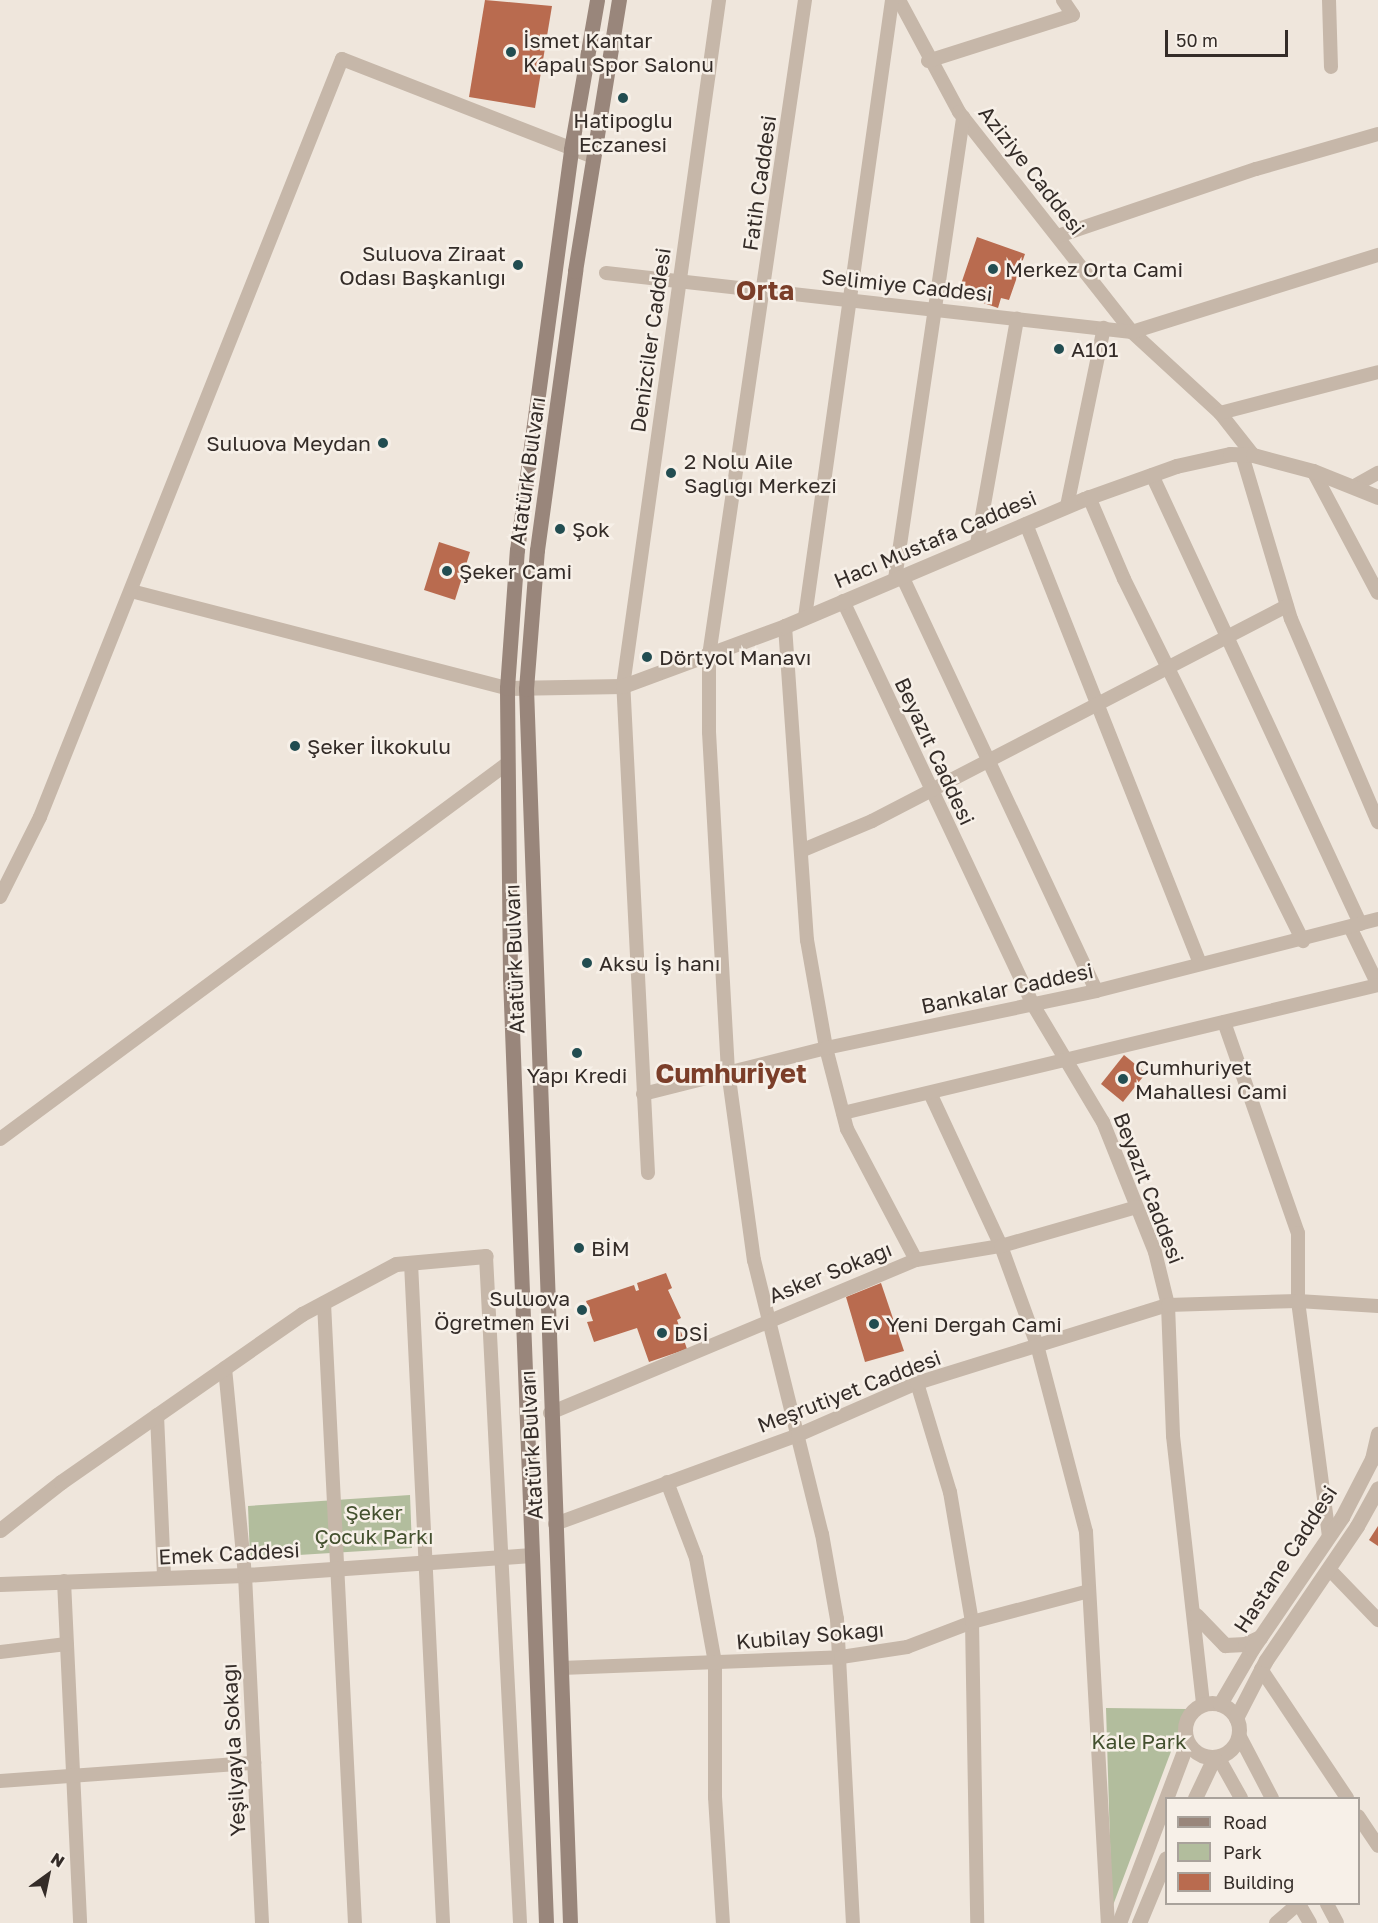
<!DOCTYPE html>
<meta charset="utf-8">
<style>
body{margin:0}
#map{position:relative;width:1378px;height:1923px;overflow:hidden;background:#efe6dc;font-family:"Golos Text",sans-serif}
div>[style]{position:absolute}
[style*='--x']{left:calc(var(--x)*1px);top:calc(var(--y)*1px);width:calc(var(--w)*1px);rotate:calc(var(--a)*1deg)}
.green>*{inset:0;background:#b2bd9d}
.building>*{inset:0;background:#b96b4f}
.minor>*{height:14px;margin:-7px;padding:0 7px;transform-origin:7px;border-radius:7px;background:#c6b7a9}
.tertiary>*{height:15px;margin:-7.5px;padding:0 7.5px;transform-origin:7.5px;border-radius:7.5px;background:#c6b7a9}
.tertiary>.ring{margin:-7.5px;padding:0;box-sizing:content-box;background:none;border:15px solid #c6b7a9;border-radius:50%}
.secondary>*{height:15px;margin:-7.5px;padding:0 7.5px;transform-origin:7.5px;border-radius:7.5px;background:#99867b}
.dots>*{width:16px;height:16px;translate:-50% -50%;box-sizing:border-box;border:3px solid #f7f0e8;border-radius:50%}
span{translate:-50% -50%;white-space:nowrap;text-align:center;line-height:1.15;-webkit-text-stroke:5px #f7f0e8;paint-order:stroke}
.poi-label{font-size:21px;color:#342c28}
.left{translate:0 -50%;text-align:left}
.right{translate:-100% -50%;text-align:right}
.street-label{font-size:21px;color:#342c28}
.park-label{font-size:21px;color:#43502e}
.district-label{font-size:27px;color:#7b3e29;font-weight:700}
.legend{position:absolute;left:1165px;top:1797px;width:195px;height:108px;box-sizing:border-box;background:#f7f0e8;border:2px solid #a9a29b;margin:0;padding:8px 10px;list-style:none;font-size:18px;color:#342c28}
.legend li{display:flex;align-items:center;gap:12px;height:30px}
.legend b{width:30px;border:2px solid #a9a29b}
.north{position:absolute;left:18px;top:1845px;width:60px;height:60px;-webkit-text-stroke:4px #f7f0e8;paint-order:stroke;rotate:33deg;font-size:16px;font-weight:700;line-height:24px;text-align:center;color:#342c28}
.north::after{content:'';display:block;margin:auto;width:21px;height:27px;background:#342c28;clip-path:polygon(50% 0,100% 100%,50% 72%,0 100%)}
.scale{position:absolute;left:1165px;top:30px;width:123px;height:27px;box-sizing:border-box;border:3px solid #342c28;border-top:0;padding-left:8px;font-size:18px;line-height:21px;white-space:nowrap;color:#342c28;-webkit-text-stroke:4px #f7f0e8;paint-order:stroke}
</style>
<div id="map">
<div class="green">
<div style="clip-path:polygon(410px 1495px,412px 1548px,250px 1558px,248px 1506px)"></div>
<div style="clip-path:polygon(1106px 1708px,1187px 1709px,1112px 1908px)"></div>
</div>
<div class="building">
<div style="clip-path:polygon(485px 0,552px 6px,535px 108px,469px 97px)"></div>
<div style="clip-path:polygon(977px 237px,1025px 254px,1009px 300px,1001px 298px,998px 308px,966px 297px,970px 287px,961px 284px)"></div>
<div style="clip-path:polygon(439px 542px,470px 552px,455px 600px,424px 590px)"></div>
<div style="clip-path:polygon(1124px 1055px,1146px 1073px,1123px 1102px,1101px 1084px)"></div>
<div style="clip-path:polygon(666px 1273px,672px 1288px,668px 1290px,681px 1318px,677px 1320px,687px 1349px,649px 1362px,637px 1328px,594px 1342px,587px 1322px,593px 1321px,586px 1301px,634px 1285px,636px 1291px,639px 1290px,637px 1283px)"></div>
<div style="clip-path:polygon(881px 1283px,904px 1351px,865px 1362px,846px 1297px)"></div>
<div style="clip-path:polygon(1378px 1526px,1378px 1546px,1369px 1540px)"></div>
</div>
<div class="minor">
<div style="--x:805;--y:0;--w:663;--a:98.33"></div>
<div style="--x:709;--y:656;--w:76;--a:90"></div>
<div style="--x:709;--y:732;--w:340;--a:86.8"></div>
<div style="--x:728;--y:1071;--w:191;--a:82.2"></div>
<div style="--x:754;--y:1260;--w:282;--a:76.1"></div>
<div style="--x:822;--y:1534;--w:86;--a:80"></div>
<div style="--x:837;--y:1619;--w:304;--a:87"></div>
<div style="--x:899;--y:0;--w:127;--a:61.8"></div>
<div style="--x:959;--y:112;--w:280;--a:51.8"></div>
<div style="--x:1132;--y:332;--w:120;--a:42.6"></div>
<div style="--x:1220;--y:413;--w:53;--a:51.8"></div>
<div style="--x:1329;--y:0;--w:67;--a:88.3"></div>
<div style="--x:928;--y:61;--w:152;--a:-17.6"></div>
<div style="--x:1073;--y:15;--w:18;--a:-124"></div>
<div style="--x:1058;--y:236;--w:209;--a:-18.7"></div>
<div style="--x:1256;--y:169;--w:127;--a:-16"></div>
<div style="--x:606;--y:273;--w:529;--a:6.4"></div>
<div style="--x:1132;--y:332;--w:258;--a:-17.4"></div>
<div style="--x:1220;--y:413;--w:163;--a:-14.5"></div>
<div style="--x:1242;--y:455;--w:171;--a:73.4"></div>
<div style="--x:1291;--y:619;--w:221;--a:66.8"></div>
<div style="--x:1313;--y:471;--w:138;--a:62"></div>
<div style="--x:1152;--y:475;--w:495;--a:65.1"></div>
<div style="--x:1356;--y:485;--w:25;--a:-29"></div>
<div style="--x:1089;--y:497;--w:89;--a:66.9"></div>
<div style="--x:1124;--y:579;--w:404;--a:63.7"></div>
<div style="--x:1067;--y:506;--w:182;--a:-78.3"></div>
<div style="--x:1026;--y:524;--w:473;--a:68.4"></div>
<div style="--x:977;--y:544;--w:229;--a:-79.9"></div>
<div style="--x:902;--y:576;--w:458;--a:64.9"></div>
<div style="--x:895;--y:579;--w:467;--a:-81.6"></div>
<div style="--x:131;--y:591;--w:388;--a:14.5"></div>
<div style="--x:843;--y:601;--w:444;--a:64.8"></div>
<div style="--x:1032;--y:1003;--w:139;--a:59.2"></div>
<div style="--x:1103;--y:1122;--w:140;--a:68.2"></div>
<div style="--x:1155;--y:1252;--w:55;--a:76.2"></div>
<div style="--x:1168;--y:1305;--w:131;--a:87.8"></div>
<div style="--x:1173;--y:1436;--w:270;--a:83.6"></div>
<div style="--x:805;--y:617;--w:623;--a:-81.97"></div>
<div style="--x:785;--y:626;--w:315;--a:86"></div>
<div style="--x:807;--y:940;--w:110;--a:80"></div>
<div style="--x:826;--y:1048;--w:84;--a:75.5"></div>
<div style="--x:847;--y:1129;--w:148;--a:62.2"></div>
<div style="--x:803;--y:850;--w:75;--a:-22.8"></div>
<div style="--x:872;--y:821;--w:467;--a:-27.4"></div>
<div style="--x:0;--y:897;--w:89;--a:-63.4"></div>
<div style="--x:40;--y:817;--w:816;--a:-68.28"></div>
<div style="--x:342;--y:59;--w:270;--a:21.3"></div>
<div style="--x:1350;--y:927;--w:64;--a:64.2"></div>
<div style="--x:1224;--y:1022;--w:224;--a:70.7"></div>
<div style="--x:1298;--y:1233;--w:68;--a:90"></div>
<div style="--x:1298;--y:1301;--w:236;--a:82.5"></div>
<div style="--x:930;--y:1093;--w:169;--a:65.1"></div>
<div style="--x:1001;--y:1246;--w:105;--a:70"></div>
<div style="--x:1037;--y:1345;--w:193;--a:75.3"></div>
<div style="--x:1086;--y:1532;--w:392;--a:86.8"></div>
<div style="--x:643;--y:1094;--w:189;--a:-14.1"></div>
<div style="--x:826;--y:1048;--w:276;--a:-11.9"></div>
<div style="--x:1096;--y:991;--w:291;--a:-14.3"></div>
<div style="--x:843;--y:1113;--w:550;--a:-13.46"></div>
<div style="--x:0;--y:1139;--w:632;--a:-36.51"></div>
<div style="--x:648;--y:1173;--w:488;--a:-92.9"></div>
<div style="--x:623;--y:686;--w:693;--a:-82.03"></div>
<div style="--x:486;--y:1256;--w:668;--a:87.08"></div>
<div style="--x:411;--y:1263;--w:661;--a:87.22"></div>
<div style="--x:324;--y:1303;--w:621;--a:87.14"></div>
<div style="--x:225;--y:1368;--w:208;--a:84.5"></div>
<div style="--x:245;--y:1575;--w:348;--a:87.2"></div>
<div style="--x:917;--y:1383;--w:114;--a:73.2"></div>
<div style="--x:950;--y:1492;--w:132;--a:80.4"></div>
<div style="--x:972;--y:1622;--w:301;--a:89"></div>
<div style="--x:550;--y:1413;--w:397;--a:-22.7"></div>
<div style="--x:916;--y:1260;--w:86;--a:-9.4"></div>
<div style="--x:1001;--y:1246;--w:141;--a:-16"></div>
<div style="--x:157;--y:1415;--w:163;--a:87.5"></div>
<div style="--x:667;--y:1482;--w:81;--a:69.1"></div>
<div style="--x:696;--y:1558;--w:107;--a:79.7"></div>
<div style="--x:715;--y:1663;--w:134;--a:90"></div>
<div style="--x:715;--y:1797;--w:126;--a:86.4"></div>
<div style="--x:555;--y:1524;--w:259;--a:-20.1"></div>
<div style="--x:798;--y:1435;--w:130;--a:-23.6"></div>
<div style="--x:917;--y:1383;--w:263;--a:-17.3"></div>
<div style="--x:1168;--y:1305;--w:130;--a:-1.8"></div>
<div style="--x:1298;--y:1301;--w:80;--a:3.6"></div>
<div style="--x:1329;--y:1569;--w:71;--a:46.1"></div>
<div style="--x:64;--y:1581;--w:342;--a:87.3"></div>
<div style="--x:0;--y:1652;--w:67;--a:-6.8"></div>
<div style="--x:561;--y:1668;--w:280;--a:-2.2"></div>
<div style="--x:841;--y:1657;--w:67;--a:-8.6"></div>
<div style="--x:907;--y:1647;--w:70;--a:-21"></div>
<div style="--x:972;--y:1622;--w:121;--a:-14.8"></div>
<div style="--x:1261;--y:1669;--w:155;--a:56.3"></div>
<div style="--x:1239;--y:1735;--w:71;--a:62.4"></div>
<div style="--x:1218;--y:1757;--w:47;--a:60.7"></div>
<div style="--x:0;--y:1781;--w:255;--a:-4.1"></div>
<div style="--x:1358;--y:1816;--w:36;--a:56"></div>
<div style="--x:1299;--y:1904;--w:22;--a:60"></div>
<div style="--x:1327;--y:1904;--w:21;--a:62"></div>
<div style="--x:1276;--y:1923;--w:29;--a:-41"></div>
</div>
<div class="tertiary">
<div style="--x:507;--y:688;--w:116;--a:-1"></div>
<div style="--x:623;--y:686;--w:173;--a:-20.3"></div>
<div style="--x:785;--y:626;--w:325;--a:-23"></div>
<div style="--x:1084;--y:499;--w:98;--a:-19.7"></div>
<div style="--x:1176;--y:466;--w:55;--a:-12.5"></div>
<div style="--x:1230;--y:454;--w:23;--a:2"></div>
<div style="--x:1253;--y:455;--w:62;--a:14.9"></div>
<div style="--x:1313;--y:471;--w:70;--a:21.8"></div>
<div style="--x:0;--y:1530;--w:78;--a:-38.2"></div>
<div style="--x:61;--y:1482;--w:294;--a:-34.9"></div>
<div style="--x:302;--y:1314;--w:106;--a:-28"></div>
<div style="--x:396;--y:1264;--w:90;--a:-5.1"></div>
<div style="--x:0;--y:1584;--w:245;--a:-2.1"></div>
<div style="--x:245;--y:1575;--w:287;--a:-4"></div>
<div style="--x:1196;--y:1615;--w:42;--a:46"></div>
<div style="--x:1225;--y:1645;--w:20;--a:-3"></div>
<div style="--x:1245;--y:1644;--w:17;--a:-25"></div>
<div class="ring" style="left:1185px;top:1703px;width:39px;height:39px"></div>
<div style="--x:1220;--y:1704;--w:64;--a:-59.8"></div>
<div style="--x:1252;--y:1649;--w:160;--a:-55.7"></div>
<div style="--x:1342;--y:1517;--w:65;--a:-62.7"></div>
<div style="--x:1372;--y:1459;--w:26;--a:-77"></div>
<div style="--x:1236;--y:1718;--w:65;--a:-62.7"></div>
<div style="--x:1266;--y:1660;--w:162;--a:-55.8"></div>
<div style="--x:1357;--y:1526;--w:43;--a:-61.1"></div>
<div style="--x:1195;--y:1798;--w:44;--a:-64.6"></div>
<div style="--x:1119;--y:1923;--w:192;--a:-69.3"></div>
<div style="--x:1139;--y:1923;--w:70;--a:-67.4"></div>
</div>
<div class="secondary">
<div style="--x:546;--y:1923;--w:946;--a:-92.18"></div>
<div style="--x:510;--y:978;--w:290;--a:-90.6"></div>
<div style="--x:507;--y:688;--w:138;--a:-85.9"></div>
<div style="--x:517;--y:550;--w:405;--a:-82.3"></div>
<div style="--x:571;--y:149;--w:151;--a:-80.1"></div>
<div style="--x:570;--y:1923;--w:1235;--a:-92.04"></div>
<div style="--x:526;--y:689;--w:139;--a:-85.5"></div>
<div style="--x:537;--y:550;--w:282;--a:-82.2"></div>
<div style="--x:575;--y:271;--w:275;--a:-80.8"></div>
</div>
<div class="dots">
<div style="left:511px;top:52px;background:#224d51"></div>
<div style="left:623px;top:98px;background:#224d51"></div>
<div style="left:518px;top:265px;background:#224d51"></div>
<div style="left:993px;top:269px;background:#224d51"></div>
<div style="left:1059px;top:349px;background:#224d51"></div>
<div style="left:383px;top:443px;background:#224d51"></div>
<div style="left:671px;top:473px;background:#224d51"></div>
<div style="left:560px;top:529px;background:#224d51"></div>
<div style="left:447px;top:571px;background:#224d51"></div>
<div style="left:647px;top:657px;background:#224d51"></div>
<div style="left:295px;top:746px;background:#224d51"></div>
<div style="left:587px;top:963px;background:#224d51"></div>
<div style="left:577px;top:1053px;background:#224d51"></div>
<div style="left:1123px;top:1079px;background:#224d51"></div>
<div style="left:579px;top:1248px;background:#224d51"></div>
<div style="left:582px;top:1310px;background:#224d51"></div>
<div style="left:874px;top:1324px;background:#224d51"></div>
<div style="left:662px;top:1333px;background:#224d51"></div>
</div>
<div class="poi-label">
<span class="left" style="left:523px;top:52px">İsmet Kantar<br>Kapalı Spor Salonu</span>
<span style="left:623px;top:132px">Hatipoğlu<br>Eczanesi</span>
<span class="right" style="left:506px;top:265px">Suluova Ziraat<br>Odası Başkanlığı</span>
<span class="left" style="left:1005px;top:269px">Merkez Orta Cami</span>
<span class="left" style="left:1071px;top:349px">A101</span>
<span class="right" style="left:371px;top:443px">Suluova Meydan</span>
<span class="left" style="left:684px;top:473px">2 Nolu Aile<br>Sağlığı Merkezi</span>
<span class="left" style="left:572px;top:529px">Şok</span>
<span class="left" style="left:459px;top:571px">Şeker Cami</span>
<span class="left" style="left:659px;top:657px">Dörtyol Manavı</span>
<span class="left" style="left:307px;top:746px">Şeker İlkokulu</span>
<span class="left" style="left:599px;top:963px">Aksu İş hanı</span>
<span class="left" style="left:1135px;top:1079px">Cumhuriyet<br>Mahallesi Cami</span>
<span style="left:577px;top:1075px">Yapı Kredi</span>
<span class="left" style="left:591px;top:1248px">BİM</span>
<span class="right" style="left:570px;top:1310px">Suluova<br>Öğretmen Evi</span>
<span class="left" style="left:886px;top:1324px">Yeni Dergah Cami</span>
<span class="left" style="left:674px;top:1333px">DSİ</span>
</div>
<div class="street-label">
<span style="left:1032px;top:170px;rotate:52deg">Aziziye Caddesi</span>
<span style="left:759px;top:183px;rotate:-82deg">Fatih Caddesi</span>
<span style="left:907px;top:285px;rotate:6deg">Selimiye Caddesi</span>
<span style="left:650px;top:340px;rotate:-82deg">Denizciler Caddesi</span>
<span style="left:527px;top:471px;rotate:-82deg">Atatürk Bulvarı</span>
<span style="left:935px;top:539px;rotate:-23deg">Hacı Mustafa Caddesi</span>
<span style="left:935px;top:751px;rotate:65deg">Beyazıt Caddesi</span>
<span style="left:514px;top:959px;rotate:-92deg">Atatürk Bulvarı</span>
<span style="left:1007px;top:988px;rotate:-12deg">Bankalar Caddesi</span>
<span style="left:1149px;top:1188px;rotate:69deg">Beyazıt Caddesi</span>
<span style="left:830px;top:1272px;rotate:-22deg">Asker Sokağı</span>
<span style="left:849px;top:1391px;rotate:-21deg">Meşrutiyet Caddesi</span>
<span style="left:531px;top:1445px;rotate:-93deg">Atatürk Bulvarı</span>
<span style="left:229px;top:1553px;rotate:-3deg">Emek Caddesi</span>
<span style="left:1285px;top:1559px;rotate:-57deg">Hastane Caddesi</span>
<span style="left:810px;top:1635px;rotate:-5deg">Kubilay Sokağı</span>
<span style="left:233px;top:1750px;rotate:-93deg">Yeşilyayla Sokağı</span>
</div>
<div class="park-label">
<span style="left:374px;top:1524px">Şeker<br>Çocuk Parkı</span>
<span style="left:1139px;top:1741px">Kale Park</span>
</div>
<div class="district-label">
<span style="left:765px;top:291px">Orta</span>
<span style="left:731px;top:1074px">Cumhuriyet</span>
</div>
<ul class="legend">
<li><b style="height:8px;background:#99867b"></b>Road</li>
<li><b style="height:16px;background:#b2bd9d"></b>Park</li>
<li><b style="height:16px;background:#b96b4f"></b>Building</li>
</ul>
<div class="north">N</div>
<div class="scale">50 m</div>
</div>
